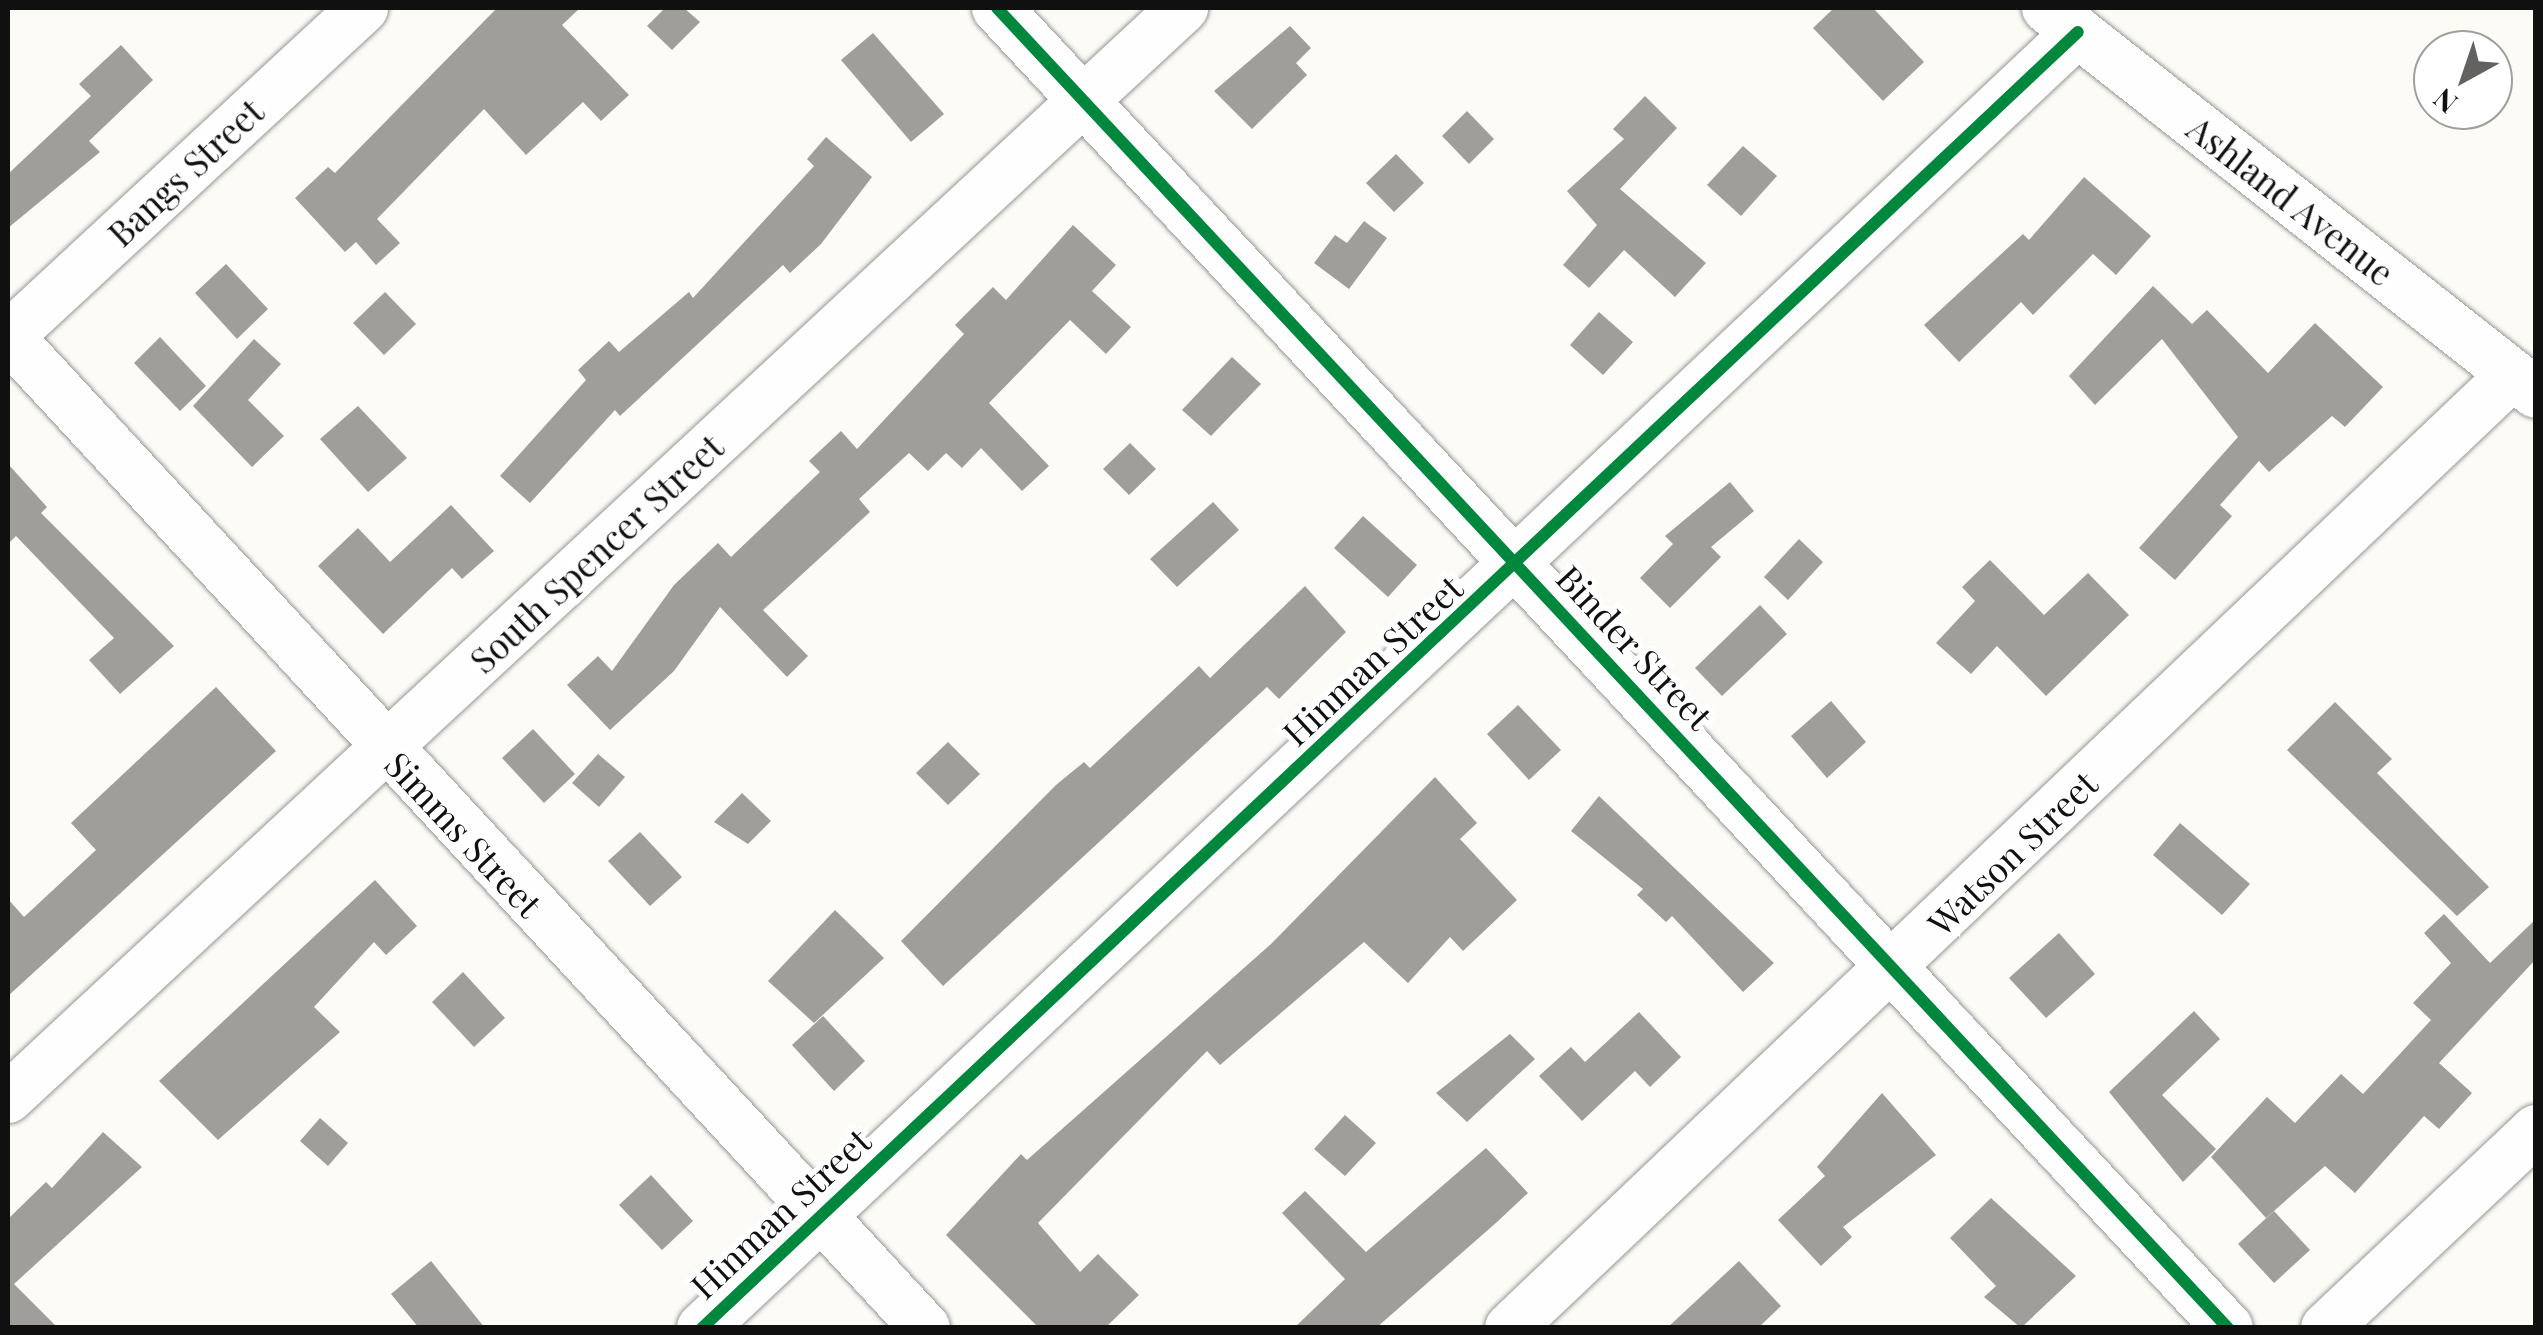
<!DOCTYPE html>
<style>
body{margin:0}
#map{position:relative;width:2543px;height:1335px;overflow:hidden;background:#fcfbf6;font-family:"Playfair Display",serif}
div>[style]{position:absolute}
[style*='--x']{left:calc(var(--x)*1px);top:calc(var(--y)*1px);width:calc(var(--w)*1px);rotate:calc(var(--a)*1deg)}
.building>*{inset:0;background:#a09e9b}
.roads{filter:drop-shadow(0 0 2px #969694) drop-shadow(0 0 2px #969694)}
.minor>*{height:50px;margin:-25px;padding:0 25px;transform-origin:25px;border-radius:25px;background:#fffefe}
.cycleway>*{height:12px;margin:-6px;padding:0 6px;transform-origin:6px;border-radius:6px;background:#00873e}
span{translate:-50% -50%;white-space:nowrap;text-align:center;line-height:1.15;-webkit-text-stroke:10px #fff;paint-order:stroke}
.street-label{font-size:35px;color:#101010}
.frame{position:absolute;inset:0;border:10px solid #101010;pointer-events:none}
.north{position:absolute;left:2413px;top:30px;width:100px;height:100px;box-sizing:border-box;background:#fff;border:2px solid #9f9f9f;border-radius:50%;rotate:220deg;font-size:28px;font-weight:700;line-height:40px;text-align:center;color:#101010}
.north::after{content:'';display:block;margin:auto;width:35px;height:45px;background:#636260;clip-path:polygon(50% 0,100% 100%,50% 72%,0 100%)}
</style>
<div id="map">
<div class="building">
<div style="clip-path:polygon(497px 8px,580px 8px,562px 25px,629px 95px,601px 121px,583px 102px,526px 155px,484px 109px,377px 219px,400px 243px,376px 265px,356px 242px,345px 252px,295px 198px,328px 167px,335px 173px)"></div>
<div style="clip-path:polygon(665px 8px,684px 8px,700px 22px,672px 50px,647px 26px)"></div>
<div style="clip-path:polygon(1834px 8px,1873px 8px,1924px 62px,1883px 101px,1813px 28px)"></div>
<div style="clip-path:polygon(1290px 26px,1311px 48px,1296px 63px,1307px 75px,1252px 129px,1214px 91px)"></div>
<div style="clip-path:polygon(873px 33px,944px 114px,911px 142px,841px 60px)"></div>
<div style="clip-path:polygon(121px 45px,153px 80px,89px 141px,100px 152px,8px 228px,8px 174px,91px 96px,79px 84px)"></div>
<div style="clip-path:polygon(1645px 96px,1677px 128px,1620px 189px,1706px 263px,1675px 297px,1624px 250px,1589px 288px,1563px 265px,1597px 225px,1567px 191px,1624px 139px,1613px 129px)"></div>
<div style="clip-path:polygon(1467px 111px,1494px 139px,1469px 164px,1442px 136px)"></div>
<div style="clip-path:polygon(826px 137px,872px 177px,821px 244px,790px 273px,783px 265px,620px 416px,615px 410px,530px 503px,500px 476px,586px 380px,578px 370px,609px 341px,619px 352px,689px 292px,693px 298px,814px 166px,807px 159px)"></div>
<div style="clip-path:polygon(1743px 146px,1777px 176px,1741px 216px,1707px 185px)"></div>
<div style="clip-path:polygon(1396px 154px,1424px 183px,1394px 212px,1366px 183px)"></div>
<div style="clip-path:polygon(2084px 177px,2151px 236px,2116px 275px,2093px 254px,2033px 315px,2021px 302px,1959px 362px,1924px 325px,2023px 234px,2029px 240px)"></div>
<div style="clip-path:polygon(1364px 221px,1387px 238px,1349px 289px,1314px 263px,1335px 235px,1347px 243px)"></div>
<div style="clip-path:polygon(1073px 225px,1116px 265px,1092px 291px,1131px 327px,1106px 354px,1070px 320px,989px 403px,1049px 466px,1022px 491px,981px 448px,962px 468px,946px 453px,928px 471px,909px 453px,859px 499px,870px 512px,763px 610px,808px 656px,787px 677px,720px 607px,674px 671px,610px 730px,567px 685px,598px 656px,612px 671px,674px 585px,718px 543px,731px 557px,820px 472px,809px 461px,841px 431px,857px 449px,964px 334px,955px 325px,993px 287px,1006px 300px)"></div>
<div style="clip-path:polygon(226px 264px,268px 309px,237px 339px,195px 293px)"></div>
<div style="clip-path:polygon(2153px 286px,2192px 324px,2207px 310px,2268px 373px,2315px 323px,2383px 387px,2345px 427px,2332px 416px,2269px 472px,2259px 461px,2220px 505px,2232px 516px,2175px 580px,2139px 548px,2238px 437px,2162px 339px,2095px 405px,2069px 376px)"></div>
<div style="clip-path:polygon(385px 292px,416px 324px,384px 355px,353px 323px)"></div>
<div style="clip-path:polygon(1599px 312px,1633px 342px,1603px 375px,1570px 345px)"></div>
<div style="clip-path:polygon(160px 337px,206px 386px,180px 411px,134px 363px)"></div>
<div style="clip-path:polygon(254px 339px,281px 364px,248px 400px,284px 436px,252px 467px,193px 406px)"></div>
<div style="clip-path:polygon(1232px 357px,1261px 384px,1211px 436px,1182px 410px)"></div>
<div style="clip-path:polygon(358px 406px,407px 458px,368px 492px,320px 439px)"></div>
<div style="clip-path:polygon(1130px 443px,1156px 469px,1129px 495px,1103px 469px)"></div>
<div style="clip-path:polygon(8px 464px,47px 507px,41px 513px,174px 646px,120px 694px,89px 660px,114px 638px,16px 536px,8px 544px)"></div>
<div style="clip-path:polygon(1730px 482px,1754px 511px,1711px 547px,1721px 557px,1670px 608px,1640px 578px,1673px 544px,1665px 536px)"></div>
<div style="clip-path:polygon(1213px 502px,1239px 530px,1177px 587px,1150px 559px)"></div>
<div style="clip-path:polygon(451px 505px,494px 551px,462px 579px,452px 568px,383px 634px,318px 566px,358px 528px,390px 562px)"></div>
<div style="clip-path:polygon(1363px 516px,1417px 565px,1388px 597px,1334px 548px)"></div>
<div style="clip-path:polygon(1799px 539px,1823px 562px,1788px 600px,1764px 577px)"></div>
<div style="clip-path:polygon(1990px 560px,2044px 615px,2088px 573px,2129px 615px,2046px 696px,1997px 646px,1971px 674px,1936px 643px,1975px 601px,1962px 587px)"></div>
<div style="clip-path:polygon(1305px 586px,1346px 632px,1279px 699px,1267px 687px,943px 986px,901px 941px,1056px 785px,1084px 762px,1090px 768px,1199px 666px,1210px 678px)"></div>
<div style="clip-path:polygon(1760px 605px,1787px 634px,1722px 696px,1695px 668px)"></div>
<div style="clip-path:polygon(216px 687px,276px 751px,8px 996px,8px 899px,24px 917px,96px 850px,71px 823px)"></div>
<div style="clip-path:polygon(1831px 701px,1866px 742px,1827px 778px,1791px 736px)"></div>
<div style="clip-path:polygon(2335px 702px,2392px 759px,2377px 773px,2489px 887px,2457px 916px,2287px 750px)"></div>
<div style="clip-path:polygon(1518px 705px,1561px 750px,1529px 780px,1487px 734px)"></div>
<div style="clip-path:polygon(533px 729px,575px 774px,544px 803px,502px 758px)"></div>
<div style="clip-path:polygon(948px 742px,980px 774px,948px 805px,916px 773px)"></div>
<div style="clip-path:polygon(598px 754px,625px 777px,599px 807px,572px 783px)"></div>
<div style="clip-path:polygon(1435px 777px,1477px 823px,1460px 839px,1517px 900px,1463px 951px,1450px 937px,1408px 983px,1364px 942px,1220px 1065px,1207px 1051px,1038px 1223px,1080px 1272px,1098px 1254px,1139px 1295px,1105px 1328px,1039px 1328px,946px 1235px,1021px 1154px,1027px 1160px,1271px 944px)"></div>
<div style="clip-path:polygon(742px 793px,771px 821px,748px 844px,714px 822px)"></div>
<div style="clip-path:polygon(1599px 796px,1774px 963px,1743px 992px,1672px 916px,1666px 922px,1637px 895px,1643px 889px,1571px 831px)"></div>
<div style="clip-path:polygon(2180px 823px,2250px 884px,2222px 915px,2153px 855px)"></div>
<div style="clip-path:polygon(640px 832px,682px 877px,650px 906px,608px 861px)"></div>
<div style="clip-path:polygon(375px 880px,417px 926px,386px 955px,374px 942px,314px 1007px,340px 1032px,218px 1140px,159px 1081px)"></div>
<div style="clip-path:polygon(835px 910px,884px 958px,814px 1023px,768px 981px)"></div>
<div style="clip-path:polygon(2444px 914px,2490px 963px,2536px 919px,2536px 959px,2439px 1063px,2472px 1093px,2439px 1129px,2424px 1116px,2355px 1193px,2325px 1166px,2266px 1218px,2211px 1157px,2267px 1097px,2295px 1123px,2341px 1074px,2363px 1094px,2431px 1020px,2413px 1003px,2451px 963px,2424px 933px)"></div>
<div style="clip-path:polygon(2059px 933px,2095px 974px,2046px 1018px,2009px 978px)"></div>
<div style="clip-path:polygon(463px 972px,505px 1018px,474px 1047px,432px 1002px)"></div>
<div style="clip-path:polygon(2194px 1011px,2220px 1039px,2162px 1095px,2216px 1149px,2183px 1182px,2109px 1092px)"></div>
<div style="clip-path:polygon(1639px 1012px,1681px 1057px,1650px 1087px,1635px 1071px,1582px 1121px,1539px 1076px,1571px 1047px,1585px 1062px)"></div>
<div style="clip-path:polygon(823px 1016px,865px 1061px,834px 1091px,792px 1045px)"></div>
<div style="clip-path:polygon(1510px 1034px,1535px 1059px,1467px 1122px,1436px 1093px)"></div>
<div style="clip-path:polygon(1882px 1093px,1936px 1155px,1843px 1227px,1852px 1237px,1821px 1266px,1778px 1220px,1825px 1176px,1817px 1167px)"></div>
<div style="clip-path:polygon(1345px 1115px,1376px 1143px,1345px 1176px,1314px 1149px)"></div>
<div style="clip-path:polygon(320px 1118px,348px 1143px,328px 1166px,300px 1141px)"></div>
<div style="clip-path:polygon(103px 1132px,142px 1167px,14px 1284px,58px 1328px,8px 1328px,8px 1219px,46px 1182px,52px 1188px)"></div>
<div style="clip-path:polygon(1486px 1148px,1528px 1193px,1497px 1222px,1376px 1328px,1294px 1328px,1345px 1279px,1282px 1213px,1305px 1191px,1366px 1252px)"></div>
<div style="clip-path:polygon(651px 1175px,693px 1221px,662px 1250px,619px 1205px)"></div>
<div style="clip-path:polygon(1991px 1198px,2076px 1276px,2021px 1328px,1984px 1297px,1996px 1286px,1950px 1238px)"></div>
<div style="clip-path:polygon(2274px 1211px,2310px 1250px,2274px 1283px,2238px 1244px)"></div>
<div style="clip-path:polygon(431px 1261px,485px 1328px,419px 1328px,391px 1294px)"></div>
<div style="clip-path:polygon(1739px 1261px,1781px 1306px,1758px 1328px,1667px 1328px)"></div>
</div>
<div class="roads">
<div class="minor">
<div style="--x:997;--y:8;--w:1805;--a:47"></div>
<div style="--x:2047;--y:8;--w:622;--a:38.21"></div>
<div style="--x:8;--y:336;--w:1351;--a:47.25"></div>
<div style="--x:8;--y:337;--w:484;--a:-42.8"></div>
<div style="--x:8;--y:1098;--w:1603;--a:-42.85"></div>
<div style="--x:702;--y:1328;--w:1890;--a:-43.29"></div>
<div style="--x:1510;--y:1328;--w:1383;--a:-43.56"></div>
<div style="--x:2326;--y:1328;--w:289;--a:-43.3"></div>
</div>
</div>
<div class="cycleway">
<div style="--x:997;--y:8;--w:1805;--a:47"></div>
<div style="--x:702;--y:1328;--w:1890;--a:-43.29"></div>
</div>
<div class="street-label">
<span style="left:185px;top:172px;rotate:-43deg">Bangs Street</span>
<span style="left:2291px;top:200px;rotate:38deg">Ashland Avenue</span>
<span style="left:596px;top:553px;rotate:-43deg">South Spencer Street</span>
<span style="left:1635px;top:647px;rotate:47deg">Binder Street</span>
<span style="left:1372px;top:660px;rotate:-43deg">Hinman Street</span>
<span style="left:464px;top:834px;rotate:47deg">Simms Street</span>
<span style="left:2012px;top:853px;rotate:-44deg">Watson Street</span>
<span style="left:780px;top:1213px;rotate:-43deg">Hinman Street</span>
</div>
<div class="frame"></div>
<div class="north">N</div>
</div>
